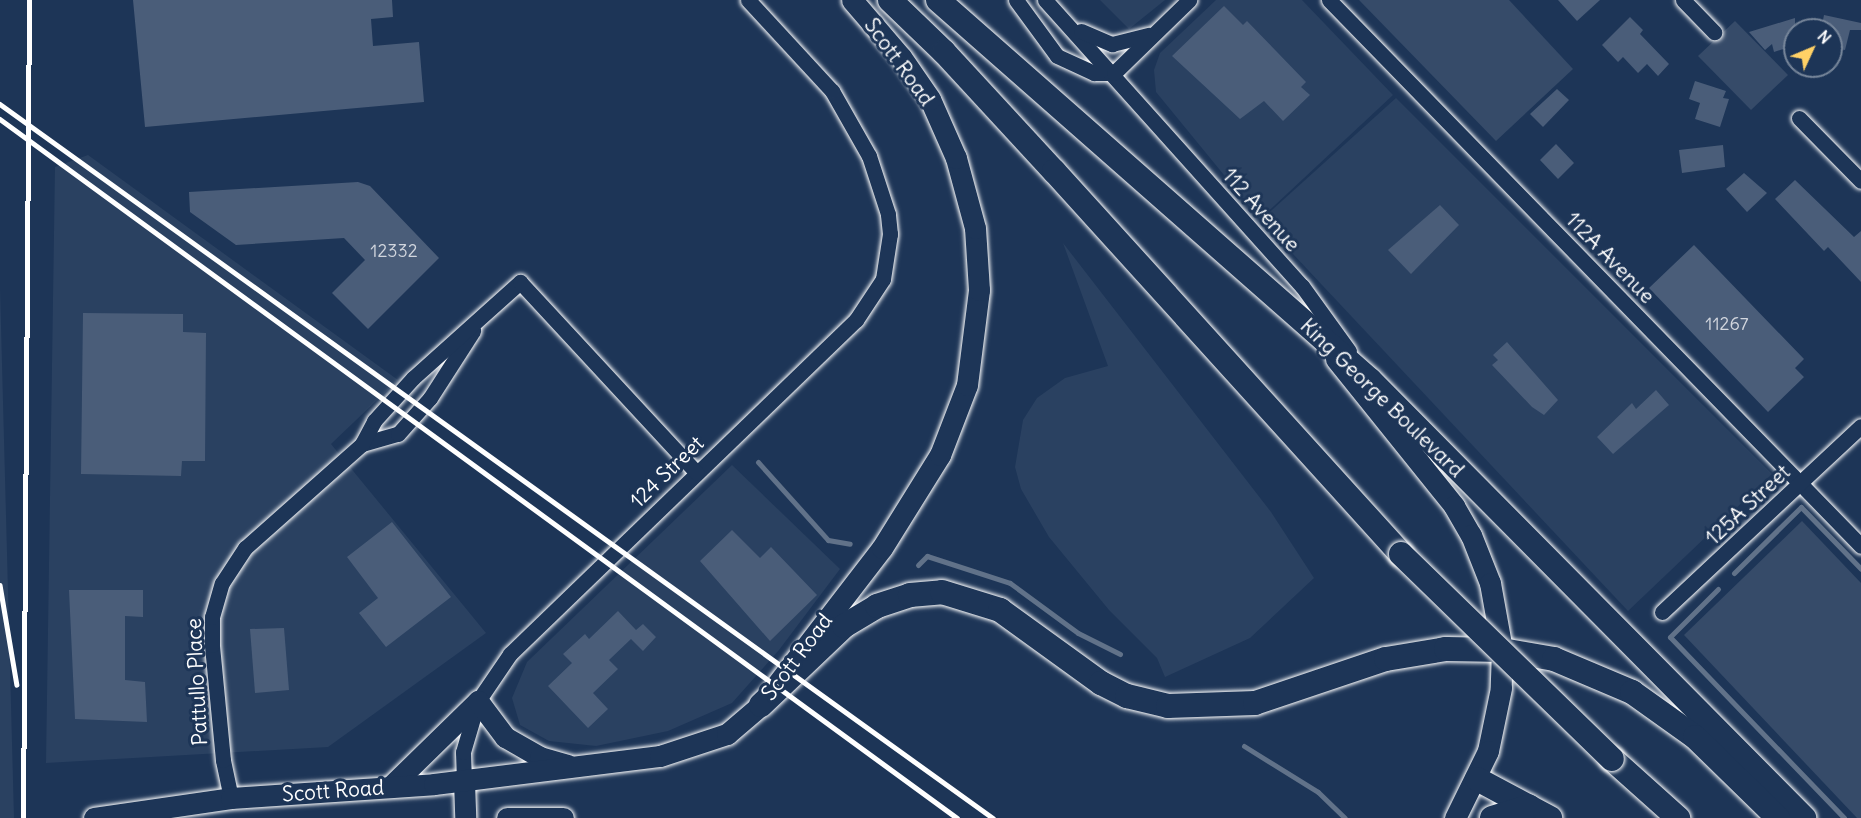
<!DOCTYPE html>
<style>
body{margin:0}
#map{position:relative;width:1861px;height:818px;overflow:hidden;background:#1d3557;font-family:Delius,sans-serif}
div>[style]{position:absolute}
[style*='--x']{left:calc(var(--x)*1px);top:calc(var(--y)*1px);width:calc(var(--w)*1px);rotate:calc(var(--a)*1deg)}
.built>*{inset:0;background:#2a4161}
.green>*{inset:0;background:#364b69}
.stream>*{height:5px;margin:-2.5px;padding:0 2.5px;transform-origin:2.5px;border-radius:2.5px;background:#617289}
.building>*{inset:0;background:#4a5d79}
.roads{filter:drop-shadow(0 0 2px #fff) drop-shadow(0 0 2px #fff)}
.street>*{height:15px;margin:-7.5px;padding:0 7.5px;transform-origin:7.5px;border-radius:7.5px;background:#1d3557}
.secondary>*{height:21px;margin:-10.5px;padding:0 10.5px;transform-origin:10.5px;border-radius:10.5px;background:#1d3557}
.primary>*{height:24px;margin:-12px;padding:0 12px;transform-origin:12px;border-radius:12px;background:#1d3557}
.rail>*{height:4.5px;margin:-2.25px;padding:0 2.25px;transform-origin:2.25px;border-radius:2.25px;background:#fff}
.bridges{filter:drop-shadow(0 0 2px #fff) drop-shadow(0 0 2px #fff)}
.primary-bridge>*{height:24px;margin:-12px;padding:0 12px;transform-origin:12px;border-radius:12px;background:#1d3557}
span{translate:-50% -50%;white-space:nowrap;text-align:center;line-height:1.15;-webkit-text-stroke:6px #1d3557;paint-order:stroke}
.number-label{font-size:18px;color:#d2d6de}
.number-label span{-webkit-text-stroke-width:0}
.street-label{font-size:21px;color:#fff}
.north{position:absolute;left:1783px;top:18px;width:60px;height:60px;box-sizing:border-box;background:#1d3557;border:2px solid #77869a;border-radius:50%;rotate:46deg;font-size:16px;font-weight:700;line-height:24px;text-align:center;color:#fff}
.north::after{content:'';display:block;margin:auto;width:21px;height:27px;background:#ffd166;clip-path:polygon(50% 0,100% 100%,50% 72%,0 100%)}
</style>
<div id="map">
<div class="built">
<div style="clip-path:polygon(1100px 0,1165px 0,1129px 29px)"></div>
<div style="clip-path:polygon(1216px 0,1302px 0,1393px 95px,1260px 219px,1156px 92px,1154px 70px,1160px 53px)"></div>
<div style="clip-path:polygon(1396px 98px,1772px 474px,1628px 611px,1261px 220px)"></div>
<div style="clip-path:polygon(88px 155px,398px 380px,331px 444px,486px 633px,328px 747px,46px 763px,55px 167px)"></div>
<div style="clip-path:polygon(1063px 243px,1271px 512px,1314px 578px,1250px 638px,1165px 677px,1157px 658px,1109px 610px,1049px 537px,1021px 489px,1015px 467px,1023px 420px,1037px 398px,1065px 378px,1108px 366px)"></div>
<div style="clip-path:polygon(0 288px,14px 818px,0 818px)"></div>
<div style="clip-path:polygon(732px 465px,840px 569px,779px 650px,732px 703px,668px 731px,596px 746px,549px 741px,520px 725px,512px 698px,527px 662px)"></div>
</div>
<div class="green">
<div style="clip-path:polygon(1359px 0,1509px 0,1573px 69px,1496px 141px)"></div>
<div style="clip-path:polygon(1735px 21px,1788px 75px,1751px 110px,1698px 56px)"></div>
<div style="clip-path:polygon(1802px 521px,1861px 583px,1861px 818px,1857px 818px,1684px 635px)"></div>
</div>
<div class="stream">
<div style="--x:758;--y:462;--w:105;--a:48.1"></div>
<div style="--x:828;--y:540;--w:22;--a:10"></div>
<div style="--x:918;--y:565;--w:13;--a:-45"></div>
<div style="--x:927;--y:556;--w:87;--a:18"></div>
<div style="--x:1010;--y:583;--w:84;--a:36.3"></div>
<div style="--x:1078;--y:633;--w:47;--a:26.6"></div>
<div style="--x:1734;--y:573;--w:94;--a:-44.6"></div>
<div style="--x:1801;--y:507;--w:86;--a:45.9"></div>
<div style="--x:1718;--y:589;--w:68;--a:135"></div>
<div style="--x:1670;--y:637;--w:251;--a:46.1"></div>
<div style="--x:1244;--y:746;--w:87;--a:31.9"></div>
<div style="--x:1318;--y:792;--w:37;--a:44"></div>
</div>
<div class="building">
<div style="clip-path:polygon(133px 0,392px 0,393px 17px,371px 19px,373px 46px,419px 42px,424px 102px,145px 127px)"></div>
<div style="clip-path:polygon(1558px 0,1600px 0,1577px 21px)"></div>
<div style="clip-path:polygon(1224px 6px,1243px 25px,1247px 21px,1306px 82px,1301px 87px,1310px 95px,1283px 121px,1264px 101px,1240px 119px,1172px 56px)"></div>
<div style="clip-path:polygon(1824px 15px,1861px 23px,1861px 30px,1850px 30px,1845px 50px,1831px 47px,1831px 30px,1821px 30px)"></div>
<div style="clip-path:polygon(1630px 17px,1643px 30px,1640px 34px,1669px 64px,1658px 76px,1647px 64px,1638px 73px,1623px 57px,1618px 62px,1602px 45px)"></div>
<div style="clip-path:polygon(1795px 18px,1795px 45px,1774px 52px,1772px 44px,1765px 50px,1749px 32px)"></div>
<div style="clip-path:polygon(1695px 81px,1726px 91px,1723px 98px,1729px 99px,1720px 127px,1695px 119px,1700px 103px,1689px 99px)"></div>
<div style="clip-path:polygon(1557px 89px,1569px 100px,1543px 127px,1530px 114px)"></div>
<div style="clip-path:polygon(1556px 144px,1574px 163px,1558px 179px,1540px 160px)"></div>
<div style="clip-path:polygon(1723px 145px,1725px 167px,1682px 173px,1679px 150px)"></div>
<div style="clip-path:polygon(1744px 173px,1767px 193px,1747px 212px,1726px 189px)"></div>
<div style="clip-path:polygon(1795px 180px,1854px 237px,1861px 231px,1861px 282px,1828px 247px,1824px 251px,1775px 199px)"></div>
<div style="clip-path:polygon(358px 182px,370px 186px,439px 258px,368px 329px,332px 293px,365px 260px,344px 238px,236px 245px,190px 212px,189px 192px)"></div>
<div style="clip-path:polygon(1440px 205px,1459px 225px,1411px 274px,1388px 250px)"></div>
<div style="clip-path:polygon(1694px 245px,1804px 359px,1795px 368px,1804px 377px,1768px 412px,1649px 288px)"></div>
<div style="clip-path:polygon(83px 313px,183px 314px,183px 332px,206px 333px,205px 461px,182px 461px,181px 476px,81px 474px)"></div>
<div style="clip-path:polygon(1507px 342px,1558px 400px,1544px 415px,1532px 407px,1492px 365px,1498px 360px,1493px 355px)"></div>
<div style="clip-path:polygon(1656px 390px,1669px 405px,1613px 454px,1597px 437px,1632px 403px,1636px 409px)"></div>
<div style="clip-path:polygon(392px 522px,451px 597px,386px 647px,359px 613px,378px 598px,347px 557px)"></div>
<div style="clip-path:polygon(732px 530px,760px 558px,771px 547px,817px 595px,770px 641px,700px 561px)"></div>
<div style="clip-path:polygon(69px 590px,143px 590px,143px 617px,125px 616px,125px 680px,145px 682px,147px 722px,75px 719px)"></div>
<div style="clip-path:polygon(618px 611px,636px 630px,643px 624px,656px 637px,643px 651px,631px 639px,609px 660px,618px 669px,593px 693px,608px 709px,588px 728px,548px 686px,572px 663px,563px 654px,585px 634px,589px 639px)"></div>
<div style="clip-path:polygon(284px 628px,289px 690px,255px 693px,250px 629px)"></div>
</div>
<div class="roads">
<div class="street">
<div style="--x:1016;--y:0;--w:69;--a:53.8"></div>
<div style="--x:1057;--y:56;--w:41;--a:24.7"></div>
<div style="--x:1094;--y:73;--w:20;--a:0"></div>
<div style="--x:1045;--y:0;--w:385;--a:48.1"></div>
<div style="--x:1302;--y:286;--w:80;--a:54.1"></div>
<div style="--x:1329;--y:0;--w:762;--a:45.74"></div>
<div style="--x:1683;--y:0;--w:45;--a:45.9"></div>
<div style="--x:1081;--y:31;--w:34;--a:23"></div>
<div style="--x:1112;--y:44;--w:38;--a:-14"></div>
<div style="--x:1114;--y:73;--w:105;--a:-44.2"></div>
<div style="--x:1799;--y:118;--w:88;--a:45.5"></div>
<div style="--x:362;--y:444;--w:37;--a:-16"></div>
<div style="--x:398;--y:434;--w:48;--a:-48.4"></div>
<div style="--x:430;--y:398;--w:80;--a:-57.3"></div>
<div style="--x:1662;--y:612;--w:272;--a:-43.1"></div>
<div style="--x:464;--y:781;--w:29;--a:-92"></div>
<div style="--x:463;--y:752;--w:53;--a:-73.6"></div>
<div style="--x:478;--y:701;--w:57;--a:-55.8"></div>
<div style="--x:510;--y:654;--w:481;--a:-44"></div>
<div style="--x:856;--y:320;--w:49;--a:-56.6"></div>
<div style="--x:883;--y:279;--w:46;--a:-81.2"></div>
<div style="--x:890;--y:234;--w:20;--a:-96"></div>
<div style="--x:888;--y:214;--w:61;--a:-108.1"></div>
<div style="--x:869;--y:156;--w:75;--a:-119.6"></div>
<div style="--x:832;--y:91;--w:124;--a:-132.7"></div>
<div style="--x:231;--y:798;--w:39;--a:-102"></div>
<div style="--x:223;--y:760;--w:116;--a:-95.5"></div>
<div style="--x:212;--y:645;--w:28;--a:-90"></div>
<div style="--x:212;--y:617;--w:35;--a:-74"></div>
<div style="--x:222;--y:583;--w:42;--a:-56.7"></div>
<div style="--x:245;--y:548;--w:157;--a:-41.6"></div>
<div style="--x:362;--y:444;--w:26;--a:-62"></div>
<div style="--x:374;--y:421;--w:58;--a:-47.8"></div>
<div style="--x:413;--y:378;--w:144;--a:-41.9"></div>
<div style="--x:520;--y:282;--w:260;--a:47.2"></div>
</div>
<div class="secondary">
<div style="--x:1336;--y:359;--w:189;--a:51.2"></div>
<div style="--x:1454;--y:506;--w:34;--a:60"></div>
<div style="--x:1471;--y:535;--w:52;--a:68.4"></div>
<div style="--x:1490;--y:583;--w:68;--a:79.8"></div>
<div style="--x:1502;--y:650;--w:38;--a:92"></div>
<div style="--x:1501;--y:688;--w:64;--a:101.7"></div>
<div style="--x:1488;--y:751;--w:75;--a:116.2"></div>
<div style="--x:464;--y:781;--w:37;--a:88"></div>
<div style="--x:391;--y:786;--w:122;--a:-44.3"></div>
<div style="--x:478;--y:701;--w:45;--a:53.1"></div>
<div style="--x:505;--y:737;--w:40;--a:29.7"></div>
<div style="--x:540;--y:757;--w:29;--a:16"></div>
<div style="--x:94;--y:818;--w:138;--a:-8.3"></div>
<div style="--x:231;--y:798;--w:203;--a:-3.9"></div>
<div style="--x:434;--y:784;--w:228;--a:-7.1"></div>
<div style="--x:660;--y:756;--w:71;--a:-18.2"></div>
<div style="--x:727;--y:734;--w:45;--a:-40.5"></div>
<div style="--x:761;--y:705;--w:198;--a:-52.4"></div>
<div style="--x:882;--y:548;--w:110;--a:-58.1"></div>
<div style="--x:940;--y:455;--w:75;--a:-68.9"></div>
<div style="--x:967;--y:385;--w:96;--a:-82.8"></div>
<div style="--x:979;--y:290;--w:62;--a:-93.7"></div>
<div style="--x:975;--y:228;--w:73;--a:-105.2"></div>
<div style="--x:956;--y:158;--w:64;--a:-113.8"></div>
<div style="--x:930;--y:99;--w:51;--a:-124.6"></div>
<div style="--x:901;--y:57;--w:75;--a:-130.7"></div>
<div style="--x:507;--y:818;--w:56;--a:0"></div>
</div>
<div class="primary">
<div style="--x:890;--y:0;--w:75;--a:43.9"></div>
<div style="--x:944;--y:52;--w:162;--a:47.3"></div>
<div style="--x:1054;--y:171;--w:517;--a:47.82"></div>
<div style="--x:938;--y:0;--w:575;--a:41.34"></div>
<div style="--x:1370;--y:380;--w:617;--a:45.26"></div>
<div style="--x:761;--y:705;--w:115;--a:-43.6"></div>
<div style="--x:844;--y:626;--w:39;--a:-31"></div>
<div style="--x:877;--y:606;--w:35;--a:-18"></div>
<div style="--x:910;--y:595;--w:32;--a:-5"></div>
<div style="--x:942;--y:592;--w:61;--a:17.2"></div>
<div style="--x:1000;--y:610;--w:125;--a:35.9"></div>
<div style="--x:1101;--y:683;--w:29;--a:27"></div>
<div style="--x:1127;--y:696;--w:42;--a:13.7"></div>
<div style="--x:1168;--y:706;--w:87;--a:-2"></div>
<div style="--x:1255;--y:703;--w:138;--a:-18.6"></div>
<div style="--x:1386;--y:659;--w:61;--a:-9.5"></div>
<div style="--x:1446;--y:649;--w:56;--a:1"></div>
<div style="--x:1502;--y:650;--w:53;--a:9.8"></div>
<div style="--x:1554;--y:659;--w:85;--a:22.9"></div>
<div style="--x:1632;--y:692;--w:77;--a:35.5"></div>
<div style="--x:1695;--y:737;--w:116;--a:44.3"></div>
<div style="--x:1612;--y:759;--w:89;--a:41.8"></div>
<div style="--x:1477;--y:779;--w:83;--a:28.1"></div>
<div style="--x:1492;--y:818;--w:39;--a:-17"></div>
</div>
</div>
<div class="rail">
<div style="--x:0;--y:104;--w:1223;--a:35.72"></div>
<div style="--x:0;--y:119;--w:1185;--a:36.14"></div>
<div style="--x:0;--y:585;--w:101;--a:80.4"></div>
<div style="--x:23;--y:818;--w:818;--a:-89.58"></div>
</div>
<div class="bridges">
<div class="primary-bridge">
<div style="--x:1401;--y:554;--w:294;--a:44.2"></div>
</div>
</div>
<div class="number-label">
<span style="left:394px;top:251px">12332</span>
<span style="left:1727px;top:324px">11267</span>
</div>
<div class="street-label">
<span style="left:899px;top:62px;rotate:54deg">Scott Road</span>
<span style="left:1261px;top:210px;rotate:48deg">112 Avenue</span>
<span style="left:1610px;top:258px;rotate:46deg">112A Avenue</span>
<span style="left:1382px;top:398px;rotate:44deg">King George Boulevard</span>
<span style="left:667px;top:472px;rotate:-44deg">124 Street</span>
<span style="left:1748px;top:505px;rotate:-43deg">125A Street</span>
<span style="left:797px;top:657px;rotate:-53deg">Scott Road</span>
<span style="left:197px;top:682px;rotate:-93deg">Pattullo Place</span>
<span style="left:333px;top:791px;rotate:-4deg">Scott Road</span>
</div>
<div class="north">N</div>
</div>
